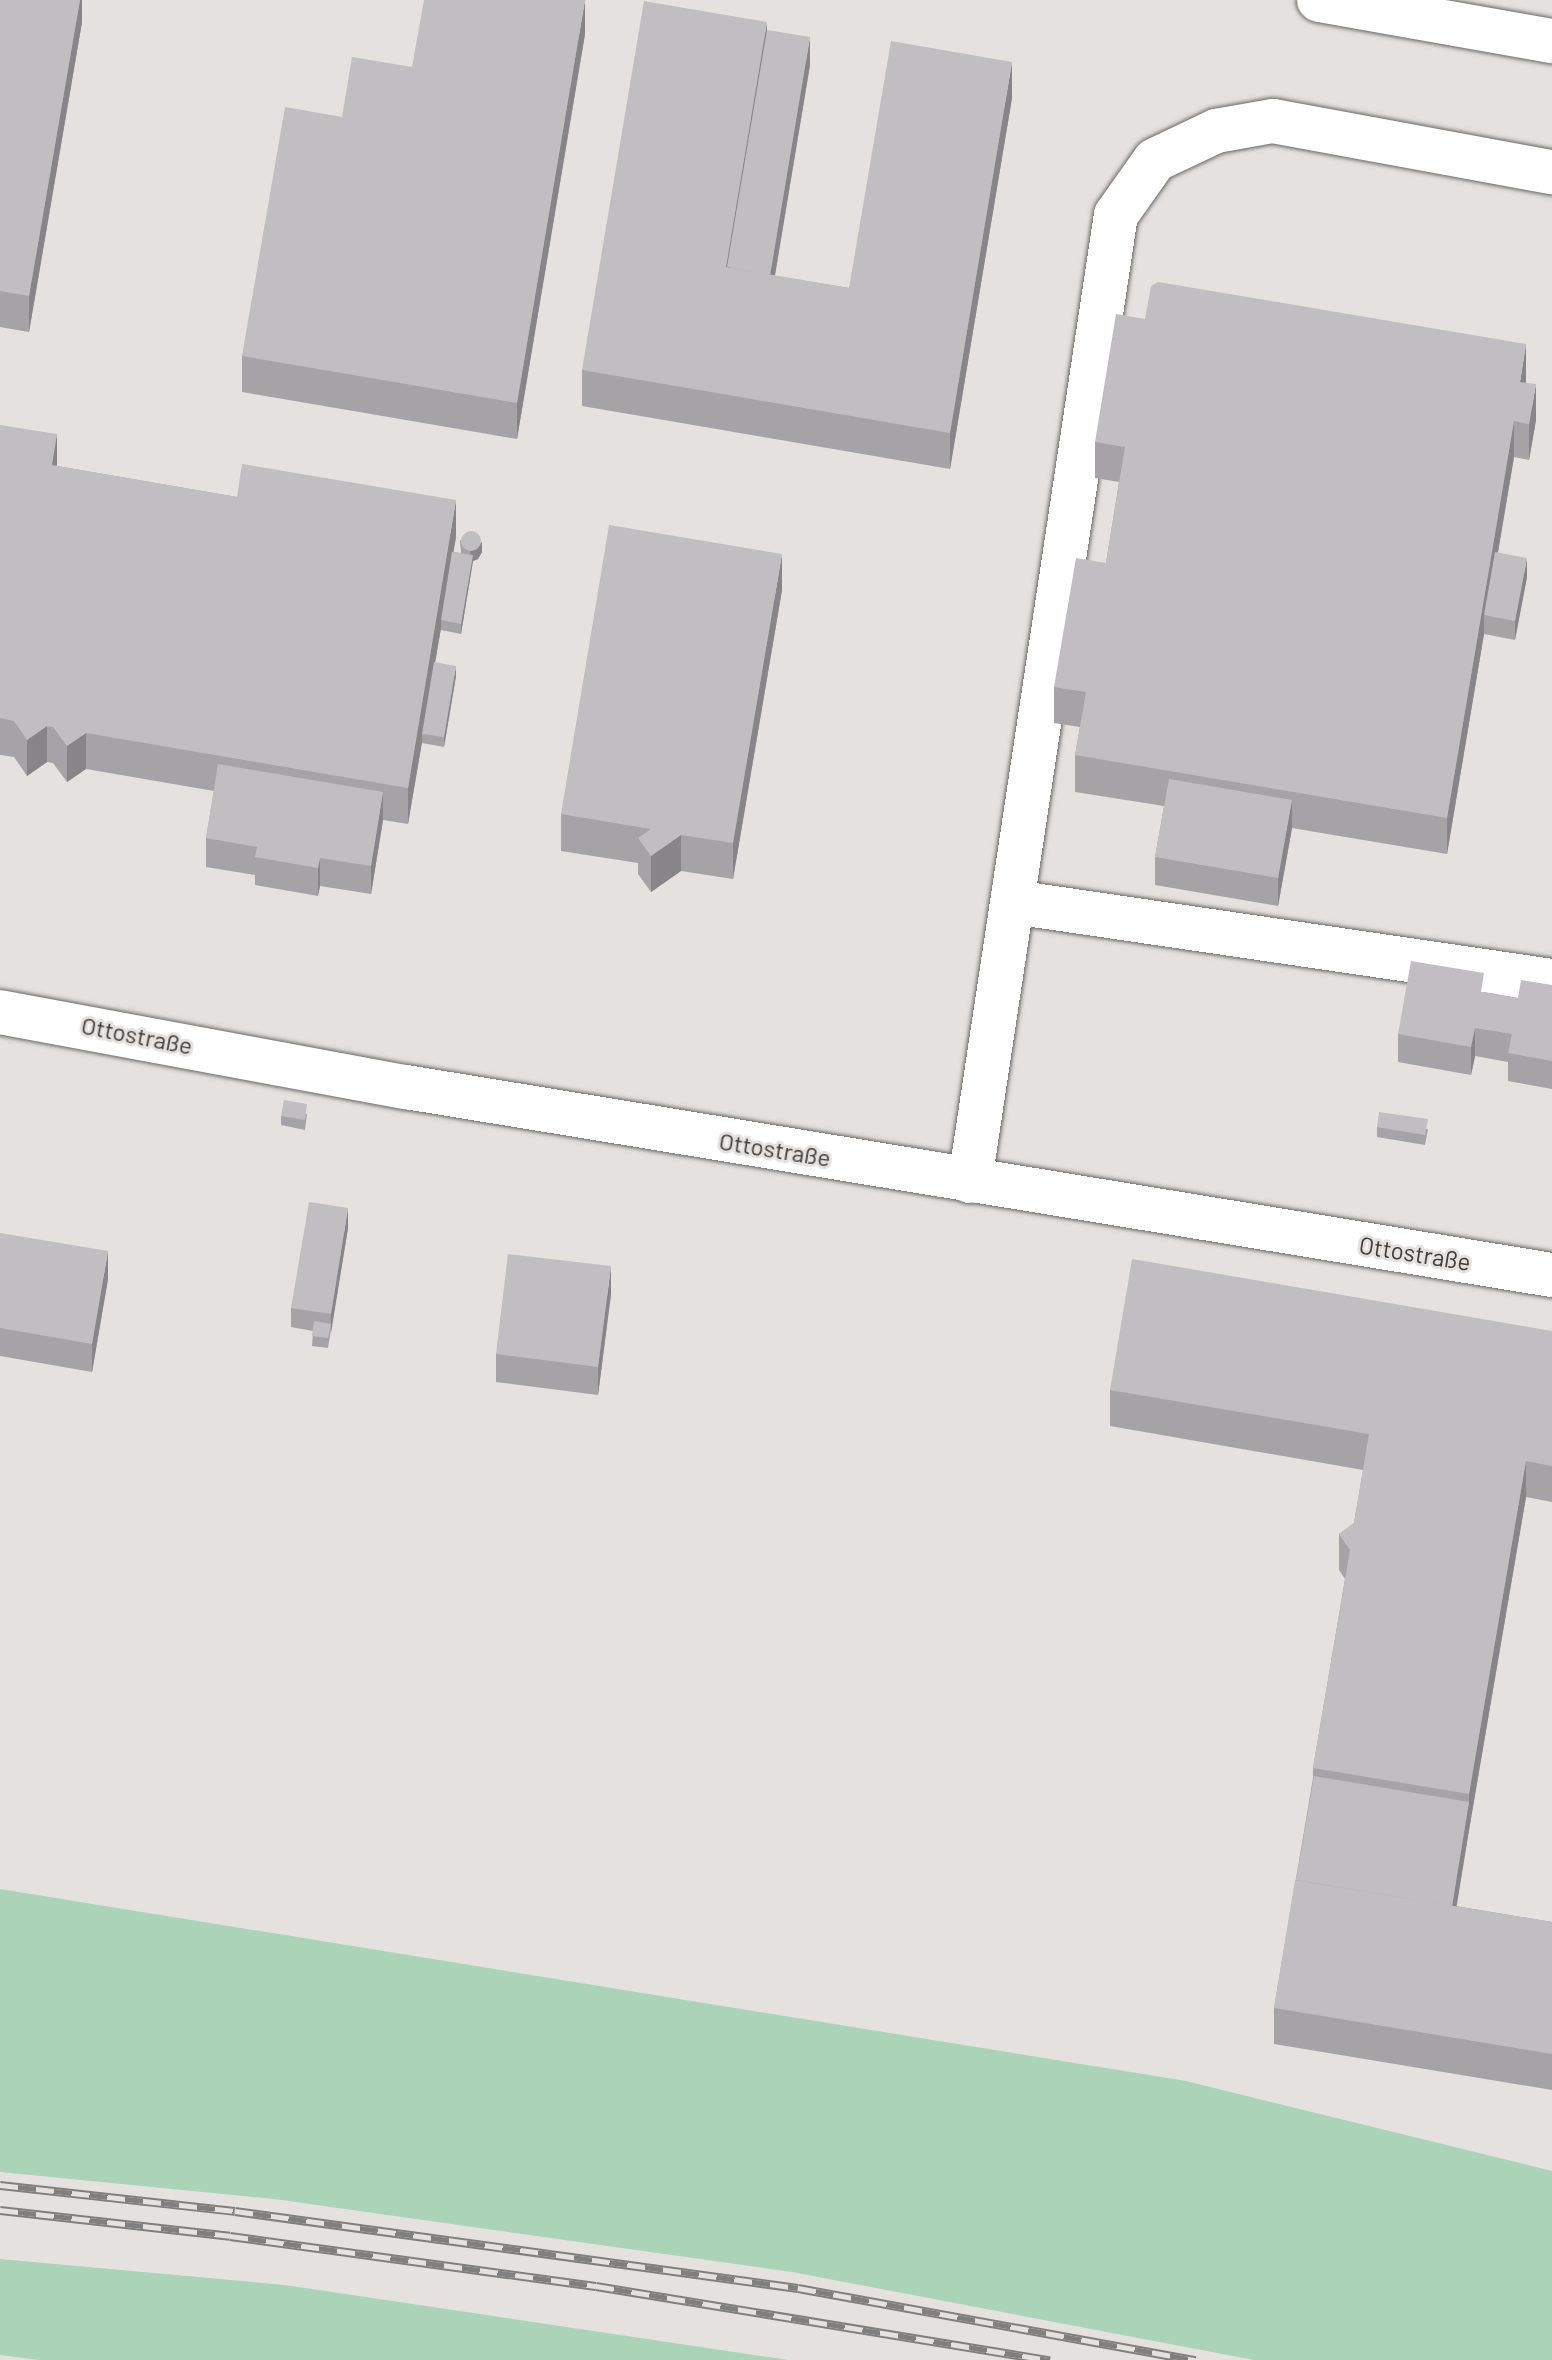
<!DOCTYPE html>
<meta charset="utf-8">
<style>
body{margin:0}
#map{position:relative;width:1552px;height:2360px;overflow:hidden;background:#e4e1de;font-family:Barlow,sans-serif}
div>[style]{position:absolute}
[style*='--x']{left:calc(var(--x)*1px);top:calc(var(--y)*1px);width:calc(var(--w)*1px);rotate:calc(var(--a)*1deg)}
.green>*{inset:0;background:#abd3b8}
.roads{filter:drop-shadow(0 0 2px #6a6764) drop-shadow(0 0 2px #6a6764)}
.minor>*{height:44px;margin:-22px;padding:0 22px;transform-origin:22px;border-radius:22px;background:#fff}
.rail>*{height:9px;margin-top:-4.5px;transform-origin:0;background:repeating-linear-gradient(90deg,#e4e1de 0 18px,#817f7d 0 36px);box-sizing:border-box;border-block:2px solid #817f7d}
.wall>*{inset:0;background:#a6a3a7}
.shaded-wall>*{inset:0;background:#878588}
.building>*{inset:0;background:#c1bec2}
.round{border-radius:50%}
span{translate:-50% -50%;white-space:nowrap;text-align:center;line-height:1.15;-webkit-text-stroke:6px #e4e1de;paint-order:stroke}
.street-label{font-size:24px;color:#3d3c3b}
</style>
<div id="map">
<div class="green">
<div style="clip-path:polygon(0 1889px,1186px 2081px,1552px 2171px,1552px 2360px,1254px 2360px,792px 2272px,274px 2199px,0 2172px)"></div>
<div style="clip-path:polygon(0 2259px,285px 2285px,788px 2360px,39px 2360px,0 2355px)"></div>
</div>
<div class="roads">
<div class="minor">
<div style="--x:1319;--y:0;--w:237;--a:10"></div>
<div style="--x:1013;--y:902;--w:545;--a:8.34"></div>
<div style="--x:0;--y:1012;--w:413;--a:10.5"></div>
<div style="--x:406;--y:1087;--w:1161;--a:9.32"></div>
<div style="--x:970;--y:1181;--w:977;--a:-81.41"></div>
<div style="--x:1116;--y:215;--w:67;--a:-54.7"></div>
<div style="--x:1155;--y:160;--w:68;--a:-25.4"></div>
<div style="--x:1216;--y:131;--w:58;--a:-10"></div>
<div style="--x:1273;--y:121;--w:284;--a:10.4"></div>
</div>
</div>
<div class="rail">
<div style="--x:0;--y:2185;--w:236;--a:6.3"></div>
<div style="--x:235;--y:2211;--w:568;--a:7.79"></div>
<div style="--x:798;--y:2288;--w:404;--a:10.3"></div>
<div style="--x:0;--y:2210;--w:231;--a:6.4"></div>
<div style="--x:230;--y:2236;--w:369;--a:7.8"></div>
<div style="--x:596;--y:2286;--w:460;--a:9.3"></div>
</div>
<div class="wall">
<div style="clip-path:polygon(0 0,82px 0,82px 22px,29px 332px,0 327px)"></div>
<div style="clip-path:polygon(767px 30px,810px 65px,775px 276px,849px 288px,1012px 98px,950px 469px,582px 406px,582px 370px)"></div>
<div style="clip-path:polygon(585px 34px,517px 439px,242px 392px,242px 356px,342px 117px,412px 67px)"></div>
<div style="clip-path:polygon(1526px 380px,1526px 383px,1536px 420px,1529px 460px,1514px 457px,1498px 553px,1527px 577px,1515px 640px,1484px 634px,1447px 854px,1292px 828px,1278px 906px,1155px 885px,1155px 857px,1164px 806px,1075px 792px,1075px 755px,1080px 727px,1054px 723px,1054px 687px,1106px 563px,1119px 482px,1095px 478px,1095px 442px)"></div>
<div style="clip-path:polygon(0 425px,57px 466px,237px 497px,397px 491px,456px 537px,453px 552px,461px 553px,460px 540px,482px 552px,478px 559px,473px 561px,461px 634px,441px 630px,441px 628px,435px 662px,456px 676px,444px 747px,422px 743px,422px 742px,408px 824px,383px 820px,371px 894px,320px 886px,318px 896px,255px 885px,255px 875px,206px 867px,206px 838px,214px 791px,86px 769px,67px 782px,53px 763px,47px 762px,27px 776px,14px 757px,0 755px)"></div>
<div style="clip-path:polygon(782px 590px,733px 879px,681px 871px,651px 892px,638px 874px,638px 863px,561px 851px,561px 814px)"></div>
<div style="clip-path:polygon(1552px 985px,1552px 1089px,1508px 1081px,1508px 1062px,1475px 1056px,1471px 1075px,1398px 1062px,1398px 1034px,1484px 992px,1518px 998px)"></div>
<div style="clip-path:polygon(307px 1114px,305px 1130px,281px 1125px,281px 1116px)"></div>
<div style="clip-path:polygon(1377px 1127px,1428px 1129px,1425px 1145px,1377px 1137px)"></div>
<div style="clip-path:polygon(348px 1228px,328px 1348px,312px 1346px,313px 1331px,291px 1327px,291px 1308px)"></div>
<div style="clip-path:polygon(0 1233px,108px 1279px,92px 1372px,0 1356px)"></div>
<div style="clip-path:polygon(611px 1294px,598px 1395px,496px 1382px,496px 1354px)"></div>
<div style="clip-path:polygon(1552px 1331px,1552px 1502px,1526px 1497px,1456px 1906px,1552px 1922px,1552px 2090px,1274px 2044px,1274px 2008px,1313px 1778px,1313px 1768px,1345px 1579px,1339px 1570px,1339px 1534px,1354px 1523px,1363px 1470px,1110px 1426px,1110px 1390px)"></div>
</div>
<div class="shaded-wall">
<div style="clip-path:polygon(80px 0,82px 0,82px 22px,29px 332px,29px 296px)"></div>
<div style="clip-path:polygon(585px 0,585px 34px,517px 439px,517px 403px)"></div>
<div style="clip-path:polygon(767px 22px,767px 58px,730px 276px,726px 267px)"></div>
<div style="clip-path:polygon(810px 37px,810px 65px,769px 310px,769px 282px)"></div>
<div style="clip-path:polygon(1012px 62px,1012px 98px,950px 469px,950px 433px)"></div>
<div style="clip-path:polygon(1526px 344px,1526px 380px,1520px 418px,1520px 382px)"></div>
<div style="clip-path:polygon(1536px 384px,1536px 420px,1529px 460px,1529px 424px)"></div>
<div style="clip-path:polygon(1514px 421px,1514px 457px,1487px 616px,1484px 615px,1484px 634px,1447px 854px,1447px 818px)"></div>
<div style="clip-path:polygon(57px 434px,57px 470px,52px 501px,51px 459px)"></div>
<div style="clip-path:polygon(456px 500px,456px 537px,442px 621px,441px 620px,441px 628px,423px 734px,422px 734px,422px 742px,408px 824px,408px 788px)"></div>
<div style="clip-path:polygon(482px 542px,482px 552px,478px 559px,473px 561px,461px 634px,461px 624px,470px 562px,470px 552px)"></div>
<div style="clip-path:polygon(782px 554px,782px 590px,733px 879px,733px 843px)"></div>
<div style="clip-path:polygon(1527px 558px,1527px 577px,1515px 640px,1515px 621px)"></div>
<div style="clip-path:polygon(456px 666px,456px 676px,444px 747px,444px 737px)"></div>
<div style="clip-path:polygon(47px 726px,47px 762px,27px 776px,27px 740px)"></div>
<div style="clip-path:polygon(86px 733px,86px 769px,67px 782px,67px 746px)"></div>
<div style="clip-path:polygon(383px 792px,383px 820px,371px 894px,371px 866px)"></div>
<div style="clip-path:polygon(1292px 800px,1292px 828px,1278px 906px,1278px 878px)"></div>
<div style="clip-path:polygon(681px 835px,681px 871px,651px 892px,651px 856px)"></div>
<div style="clip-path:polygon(320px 858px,320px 886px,318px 896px,318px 868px)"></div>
<div style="clip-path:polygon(1475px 1028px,1475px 1056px,1471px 1075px,1471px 1047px)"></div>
<div style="clip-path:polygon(348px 1208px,348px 1228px,331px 1333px,331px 1314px)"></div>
<div style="clip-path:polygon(108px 1251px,108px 1279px,92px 1372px,92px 1344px)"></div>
<div style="clip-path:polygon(611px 1266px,611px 1294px,598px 1395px,598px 1367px)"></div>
<div style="clip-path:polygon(1526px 1461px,1526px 1497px,1469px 1830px,1469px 1794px)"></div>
<div style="clip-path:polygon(1469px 1802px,1469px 1830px,1451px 1941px,1451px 1913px)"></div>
</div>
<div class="building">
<div style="clip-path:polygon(0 0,80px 0,29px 296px,0 291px)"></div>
<div style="clip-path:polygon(424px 0,585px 0,517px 403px,242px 356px,285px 107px,342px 117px,352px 57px,412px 67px)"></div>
<div style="clip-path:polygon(644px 1px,767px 22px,726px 267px,849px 288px,891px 41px,1012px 62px,950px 433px,582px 370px)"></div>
<div style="clip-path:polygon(767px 30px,810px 37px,770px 275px,727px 267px)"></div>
<div style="clip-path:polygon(1158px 282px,1526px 344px,1520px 382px,1536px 384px,1529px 424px,1514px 421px,1447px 818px,1075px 755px,1086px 692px,1054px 687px,1076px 558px,1106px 563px,1125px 447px,1095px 442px,1116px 314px,1145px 319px,1151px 286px)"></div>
<div style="clip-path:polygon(0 425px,57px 434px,52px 465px,237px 497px,242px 464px,456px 500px,408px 788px,86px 733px,67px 746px,53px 727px,47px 726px,27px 740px,14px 721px,0 718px)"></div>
<div style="clip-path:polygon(609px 525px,782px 554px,733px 843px,681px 835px,651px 856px,638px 838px,651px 829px,561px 814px)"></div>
<div class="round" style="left:461px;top:531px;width:20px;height:20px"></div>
<div style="clip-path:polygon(452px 552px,473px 555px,461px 624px,441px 620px)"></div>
<div style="clip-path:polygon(1495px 552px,1527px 558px,1515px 621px,1484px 615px)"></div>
<div style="clip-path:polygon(434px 662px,456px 666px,444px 737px,422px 734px)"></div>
<div style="clip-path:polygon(218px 764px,383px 792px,371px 866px,320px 858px,318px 868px,255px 857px,257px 847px,206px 838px)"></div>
<div style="clip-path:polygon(1169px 779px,1292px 800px,1278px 878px,1155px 857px)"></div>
<div style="clip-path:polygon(1411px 961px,1484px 973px,1481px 992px,1518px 998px,1521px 980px,1552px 985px,1552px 1061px,1508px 1053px,1512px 1034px,1475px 1028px,1471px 1047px,1398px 1034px)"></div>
<div style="clip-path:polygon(284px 1100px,307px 1104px,305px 1120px,281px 1116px)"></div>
<div style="clip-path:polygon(1379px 1112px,1428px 1119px,1425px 1135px,1377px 1127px)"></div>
<div style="clip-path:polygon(309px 1202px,348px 1208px,331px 1314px,291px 1308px)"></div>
<div style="clip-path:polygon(0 1233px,108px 1251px,92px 1344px,0 1328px)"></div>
<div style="clip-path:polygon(508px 1254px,611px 1266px,598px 1367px,496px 1354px)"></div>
<div style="clip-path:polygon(1132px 1259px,1552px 1331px,1552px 1466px,1526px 1461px,1469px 1794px,1313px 1768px,1350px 1550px,1339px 1534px,1354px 1523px,1369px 1434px,1110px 1390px)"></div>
<div style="clip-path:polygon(314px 1321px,331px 1324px,328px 1338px,312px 1336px)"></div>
<div style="clip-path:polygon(1314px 1776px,1469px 1802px,1452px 1906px,1296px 1880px)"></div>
<div style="clip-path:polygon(1295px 1880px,1552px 1922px,1552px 2054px,1274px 2008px)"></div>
</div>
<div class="street-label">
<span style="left:137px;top:1035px;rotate:11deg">Ottostraße</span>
<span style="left:775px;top:1149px;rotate:9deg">Ottostraße</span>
<span style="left:1415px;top:1253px;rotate:9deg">Ottostraße</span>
</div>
</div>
